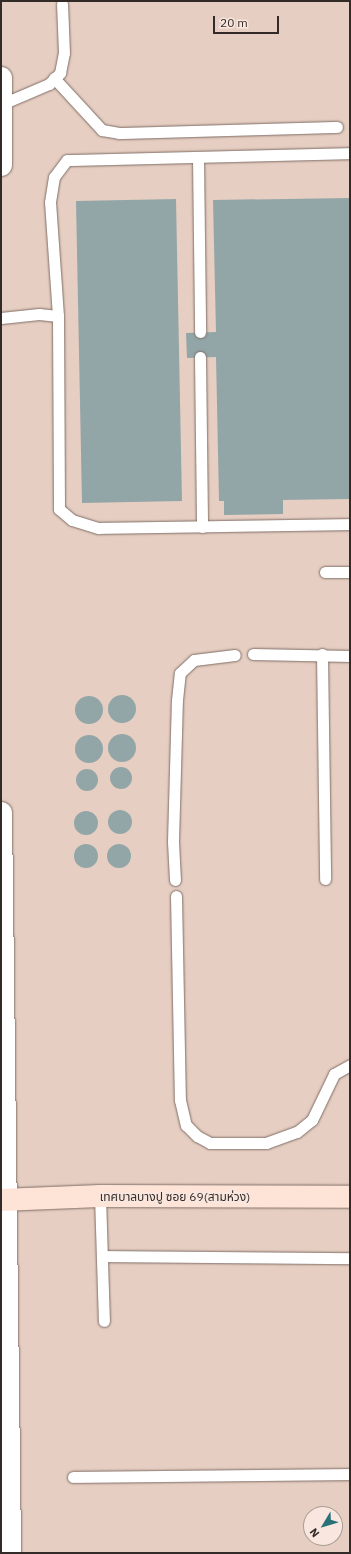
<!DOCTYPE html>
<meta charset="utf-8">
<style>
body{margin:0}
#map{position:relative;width:351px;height:1554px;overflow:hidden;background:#ecdad2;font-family:"IBM Plex Sans","Noto Sans Thai",sans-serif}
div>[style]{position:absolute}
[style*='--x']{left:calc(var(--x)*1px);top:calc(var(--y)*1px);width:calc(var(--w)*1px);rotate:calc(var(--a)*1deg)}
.built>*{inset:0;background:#e7cec2}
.building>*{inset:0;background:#92a6a7}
.round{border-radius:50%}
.roads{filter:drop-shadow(0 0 1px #7e6e67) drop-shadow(0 0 1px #7e6e67)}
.lane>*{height:11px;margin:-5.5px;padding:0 5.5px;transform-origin:5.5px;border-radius:5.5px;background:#fff}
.street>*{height:22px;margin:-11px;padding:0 11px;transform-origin:11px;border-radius:11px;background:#fff}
.secondary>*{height:22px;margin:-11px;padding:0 11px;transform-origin:11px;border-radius:11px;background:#fee3d7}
span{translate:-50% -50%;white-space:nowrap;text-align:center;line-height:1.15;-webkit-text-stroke:3.5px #f9e7df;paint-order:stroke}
.street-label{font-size:12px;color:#322b28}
.frame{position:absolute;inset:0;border:2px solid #322b28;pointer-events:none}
.north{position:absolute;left:303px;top:1506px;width:40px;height:40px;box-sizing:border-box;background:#f9e7df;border:1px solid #a99c96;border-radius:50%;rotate:232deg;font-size:11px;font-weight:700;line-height:16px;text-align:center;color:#322b28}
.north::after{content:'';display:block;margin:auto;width:14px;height:18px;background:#297378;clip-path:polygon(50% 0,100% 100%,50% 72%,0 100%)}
.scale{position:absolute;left:213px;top:16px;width:66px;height:18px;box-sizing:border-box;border:2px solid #322b28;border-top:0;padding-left:5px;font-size:12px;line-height:14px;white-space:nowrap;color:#322b28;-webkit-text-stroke:3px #f9e7df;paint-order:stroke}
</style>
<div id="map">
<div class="built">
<div style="clip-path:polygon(evenodd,1px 1px,350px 1px,350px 1553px,1px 1553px,1px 1px,311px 1514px,335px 1514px,335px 1538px,311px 1538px,311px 1514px)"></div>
</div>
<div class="building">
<div style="clip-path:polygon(350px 198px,350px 499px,283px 500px,283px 514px,224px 515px,224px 501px,219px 501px,216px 357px,187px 358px,186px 333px,216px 332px,213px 200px)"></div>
<div style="clip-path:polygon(176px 199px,182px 501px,82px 503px,76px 201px)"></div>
<div class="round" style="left:108px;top:695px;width:28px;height:28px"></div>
<div class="round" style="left:75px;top:696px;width:28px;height:28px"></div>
<div class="round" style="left:108px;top:734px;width:28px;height:28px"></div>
<div class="round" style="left:75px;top:735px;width:28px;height:28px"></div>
<div class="round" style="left:110px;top:767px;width:22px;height:22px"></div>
<div class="round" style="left:76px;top:769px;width:22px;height:22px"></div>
<div class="round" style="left:108px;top:810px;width:24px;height:24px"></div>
<div class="round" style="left:74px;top:811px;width:24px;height:24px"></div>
<div class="round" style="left:107px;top:844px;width:24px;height:24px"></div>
<div class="round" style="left:74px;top:844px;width:24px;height:24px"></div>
</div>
<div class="roads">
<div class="lane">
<div style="--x:54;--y:78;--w:71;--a:47.3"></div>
<div style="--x:102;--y:130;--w:17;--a:10"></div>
<div style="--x:119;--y:133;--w:218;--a:-1.6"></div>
<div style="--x:2;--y:104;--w:51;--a:-23.1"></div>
<div style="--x:49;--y:84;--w:16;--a:-45"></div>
<div style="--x:60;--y:73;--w:20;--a:-79"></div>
<div style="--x:64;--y:53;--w:49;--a:-92.3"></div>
<div style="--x:198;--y:157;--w:175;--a:89.3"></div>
<div style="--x:58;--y:316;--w:114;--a:-94"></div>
<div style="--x:50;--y:202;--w:25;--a:-81"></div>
<div style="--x:54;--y:177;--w:21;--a:-53"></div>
<div style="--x:67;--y:160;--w:283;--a:-1.4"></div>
<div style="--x:1;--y:318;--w:38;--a:-6"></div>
<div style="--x:39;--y:314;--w:19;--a:6"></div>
<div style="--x:58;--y:316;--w:193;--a:89.7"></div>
<div style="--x:59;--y:509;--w:17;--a:40"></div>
<div style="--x:72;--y:520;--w:28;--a:17"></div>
<div style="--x:99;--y:528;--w:251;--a:-0.9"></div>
<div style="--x:200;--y:357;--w:170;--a:89.3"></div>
<div style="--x:325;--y:572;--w:25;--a:0"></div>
<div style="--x:253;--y:654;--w:97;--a:1.2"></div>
<div style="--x:322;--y:654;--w:225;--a:89.2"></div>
<div style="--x:175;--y:880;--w:39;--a:-93"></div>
<div style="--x:173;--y:841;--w:141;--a:-88.4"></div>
<div style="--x:177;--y:700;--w:27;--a:-84"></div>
<div style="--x:180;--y:673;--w:19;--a:-43"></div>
<div style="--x:194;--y:660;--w:41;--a:-7"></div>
<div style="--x:176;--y:896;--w:204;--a:88.9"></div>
<div style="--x:180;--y:1100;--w:26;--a:77"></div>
<div style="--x:186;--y:1125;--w:16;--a:45"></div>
<div style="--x:197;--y:1136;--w:15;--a:28"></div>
<div style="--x:210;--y:1143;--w:56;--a:0"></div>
<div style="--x:266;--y:1143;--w:33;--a:-20"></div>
<div style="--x:297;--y:1132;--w:19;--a:-39"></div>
<div style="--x:312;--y:1120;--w:51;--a:-64.4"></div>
<div style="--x:334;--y:1074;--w:18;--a:-29"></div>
<div style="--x:100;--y:1196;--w:125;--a:88.2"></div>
<div style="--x:102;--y:1256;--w:248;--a:0.5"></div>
<div style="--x:73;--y:1477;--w:277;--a:-0.6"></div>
</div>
<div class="street">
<div style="--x:1;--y:78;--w:87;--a:90"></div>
<div style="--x:1;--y:813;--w:740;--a:89.3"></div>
</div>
<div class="secondary">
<div style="--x:1;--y:1200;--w:99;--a:-2.3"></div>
<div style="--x:100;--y:1196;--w:250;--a:0.2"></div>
</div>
</div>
<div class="street-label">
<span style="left:175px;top:1197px">เทศบาลบางปู ซอย 69(สามห่วง)</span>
</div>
<div class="frame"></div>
<div class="north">N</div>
<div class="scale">20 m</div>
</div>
